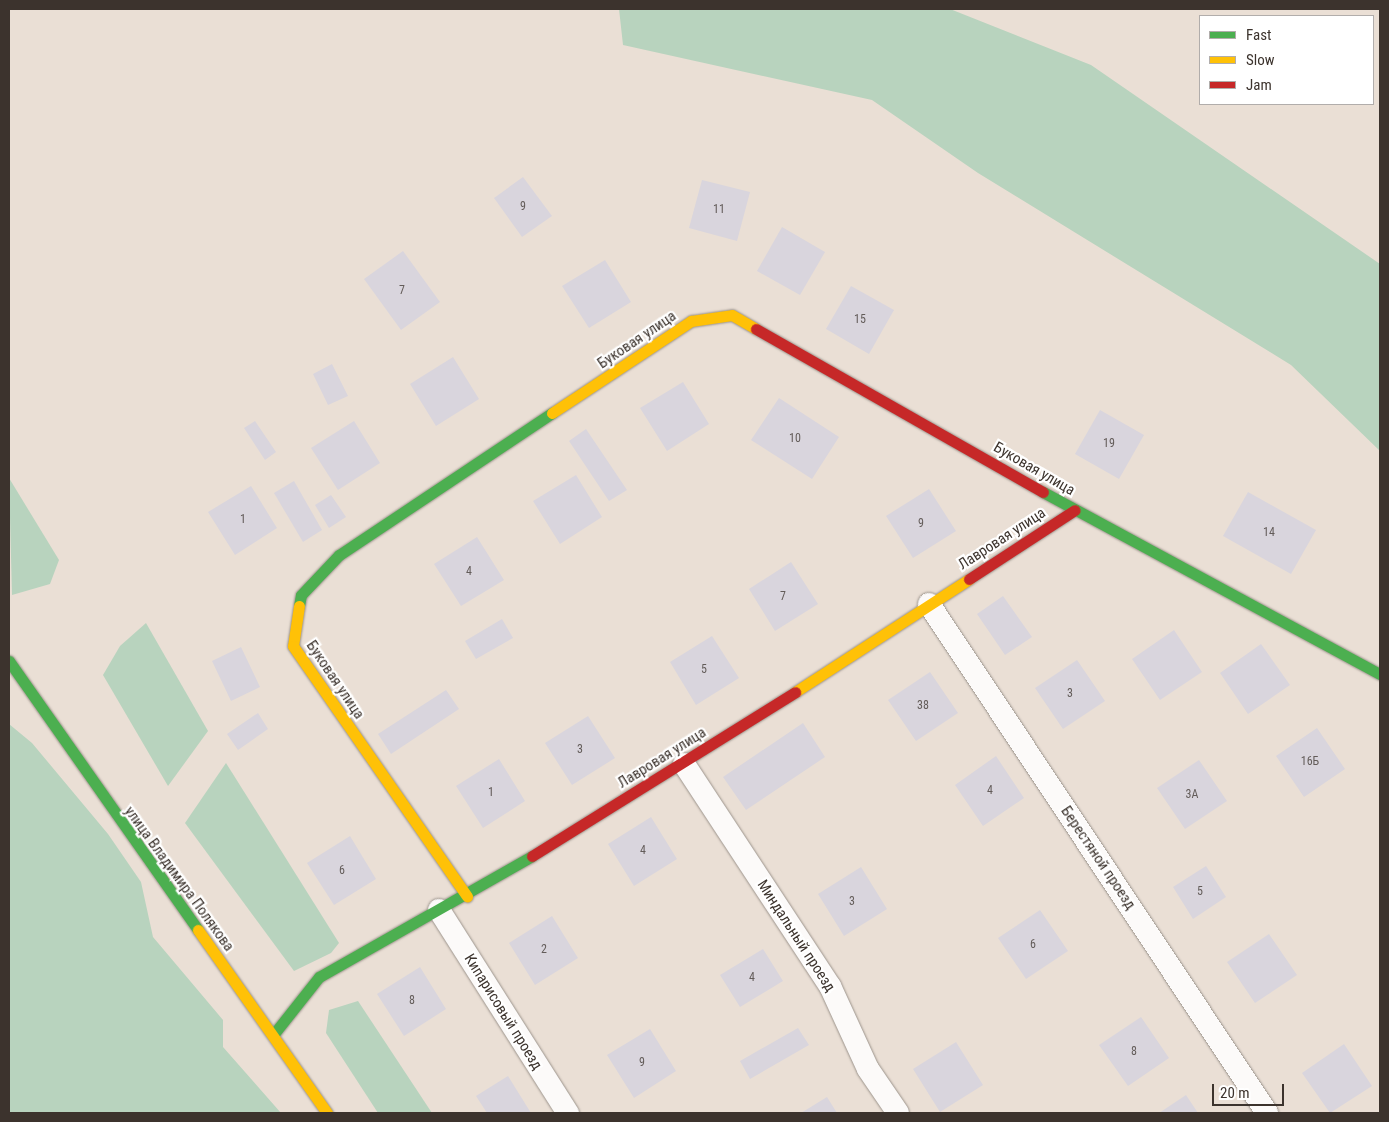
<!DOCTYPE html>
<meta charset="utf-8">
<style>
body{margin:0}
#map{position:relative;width:1389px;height:1122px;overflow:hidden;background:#eadfd5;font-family:"Roboto Condensed",sans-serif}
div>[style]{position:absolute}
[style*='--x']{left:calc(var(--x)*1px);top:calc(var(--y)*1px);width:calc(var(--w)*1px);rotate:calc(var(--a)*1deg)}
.green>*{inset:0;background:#b8d3be}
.building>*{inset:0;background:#d9d5dd}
.roads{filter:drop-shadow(0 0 1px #9c948c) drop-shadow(0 0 1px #9c948c)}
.street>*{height:22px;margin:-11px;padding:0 11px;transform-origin:11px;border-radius:11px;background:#fcfaf9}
.fast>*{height:11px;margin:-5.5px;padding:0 5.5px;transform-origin:5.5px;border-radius:5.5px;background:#4caf50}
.slow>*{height:11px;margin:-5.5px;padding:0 5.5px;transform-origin:5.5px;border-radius:5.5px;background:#ffc107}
.jam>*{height:11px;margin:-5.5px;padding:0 5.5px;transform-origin:5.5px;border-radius:5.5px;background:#c62828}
span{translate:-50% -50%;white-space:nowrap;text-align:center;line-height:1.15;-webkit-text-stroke:4.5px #fff;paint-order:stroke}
.number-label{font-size:12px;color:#635c59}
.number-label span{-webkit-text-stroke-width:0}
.street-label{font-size:15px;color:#3c332d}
.frame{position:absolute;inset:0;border:10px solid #3c332d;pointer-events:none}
.legend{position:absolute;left:1199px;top:15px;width:175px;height:90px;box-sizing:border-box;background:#fff;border:1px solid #b1adab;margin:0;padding:6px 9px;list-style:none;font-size:15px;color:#3c332d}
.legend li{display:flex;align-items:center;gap:10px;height:25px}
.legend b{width:25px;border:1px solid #b1adab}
.scale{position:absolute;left:1212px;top:1084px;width:72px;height:22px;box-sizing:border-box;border:2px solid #3c332d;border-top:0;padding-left:6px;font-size:15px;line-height:18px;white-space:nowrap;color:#3c332d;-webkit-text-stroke:4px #fff;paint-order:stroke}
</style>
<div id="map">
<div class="green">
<div style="clip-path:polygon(619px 9px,950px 9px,1091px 65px,1380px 264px,1380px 451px,1291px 365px,978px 173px,872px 100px,623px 45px)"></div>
<div style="clip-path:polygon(9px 478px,59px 560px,50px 584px,12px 595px)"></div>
<div style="clip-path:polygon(146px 623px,208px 731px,168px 786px,103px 675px,120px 646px)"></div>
<div style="clip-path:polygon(9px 724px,32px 743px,108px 834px,141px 882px,153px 937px,223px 1020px,223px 1047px,281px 1113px,9px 1113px)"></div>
<div style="clip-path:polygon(226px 763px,339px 943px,331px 953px,294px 971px,185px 823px)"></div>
<div style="clip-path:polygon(358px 1001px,432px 1113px,378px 1113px,326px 1033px,329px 1010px)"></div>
</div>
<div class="building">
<div style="clip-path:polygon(523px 177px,552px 216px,522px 237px,494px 198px)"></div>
<div style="clip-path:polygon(702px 180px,750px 192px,737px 241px,689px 228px)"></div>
<div style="clip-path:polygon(782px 227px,825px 252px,800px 295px,757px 271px)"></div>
<div style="clip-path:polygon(403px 251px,440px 302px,401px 330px,364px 279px)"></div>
<div style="clip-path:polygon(605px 260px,631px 302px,589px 328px,562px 286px)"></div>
<div style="clip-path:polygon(851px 286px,894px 310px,869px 354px,826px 329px)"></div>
<div style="clip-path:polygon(453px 357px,479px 399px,436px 426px,410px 384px)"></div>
<div style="clip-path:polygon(332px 364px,348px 396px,328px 405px,313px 374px)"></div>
<div style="clip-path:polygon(683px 382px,709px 424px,667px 451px,640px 408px)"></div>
<div style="clip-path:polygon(779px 398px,839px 437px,812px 479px,751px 440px)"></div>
<div style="clip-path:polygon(1100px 410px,1144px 435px,1119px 479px,1075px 454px)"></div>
<div style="clip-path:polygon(255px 421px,276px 452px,265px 460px,244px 428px)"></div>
<div style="clip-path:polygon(354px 421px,380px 463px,338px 490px,311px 448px)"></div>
<div style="clip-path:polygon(586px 429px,627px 490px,609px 501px,569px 441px)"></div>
<div style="clip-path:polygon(576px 475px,602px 517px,560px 544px,533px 501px)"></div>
<div style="clip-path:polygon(294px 481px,322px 530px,303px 542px,274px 493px)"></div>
<div style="clip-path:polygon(251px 486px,277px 528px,235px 555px,208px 512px)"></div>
<div style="clip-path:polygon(929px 489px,956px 531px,913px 558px,886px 516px)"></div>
<div style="clip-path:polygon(1248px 492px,1316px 530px,1291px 574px,1223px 536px)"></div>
<div style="clip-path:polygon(331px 495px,346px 517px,329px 528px,315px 505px)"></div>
<div style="clip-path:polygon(477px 537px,504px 580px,461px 606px,434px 564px)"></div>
<div style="clip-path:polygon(791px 562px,818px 604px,775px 631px,749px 589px)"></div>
<div style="clip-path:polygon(1003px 596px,1032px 637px,1005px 655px,977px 614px)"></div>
<div style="clip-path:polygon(502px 619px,513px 638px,476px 659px,465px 641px)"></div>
<div style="clip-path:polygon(1174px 630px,1202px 672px,1160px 700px,1132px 659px)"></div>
<div style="clip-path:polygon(712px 636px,739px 678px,696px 705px,670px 662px)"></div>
<div style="clip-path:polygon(1261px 644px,1290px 685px,1248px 714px,1220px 673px)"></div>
<div style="clip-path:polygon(241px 647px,260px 687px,231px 701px,212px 661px)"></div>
<div style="clip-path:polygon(1077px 660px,1105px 701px,1063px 729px,1035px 688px)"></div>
<div style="clip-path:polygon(930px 672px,958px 713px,916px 741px,888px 700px)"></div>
<div style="clip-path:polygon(446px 690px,459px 709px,391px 754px,378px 734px)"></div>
<div style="clip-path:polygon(258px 713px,268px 729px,238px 750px,227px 734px)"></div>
<div style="clip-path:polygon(588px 716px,615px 758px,572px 785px,545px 743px)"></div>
<div style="clip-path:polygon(803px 723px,825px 757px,746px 810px,723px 777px)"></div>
<div style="clip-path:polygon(1317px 728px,1345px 769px,1304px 797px,1276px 756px)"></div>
<div style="clip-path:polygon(996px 756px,1024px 798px,983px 826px,955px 785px)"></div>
<div style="clip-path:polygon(499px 759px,525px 801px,483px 828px,456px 786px)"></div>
<div style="clip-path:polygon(1199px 760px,1227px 801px,1185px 829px,1157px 788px)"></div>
<div style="clip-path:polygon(651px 817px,677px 859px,634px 886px,608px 844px)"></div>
<div style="clip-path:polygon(350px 836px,376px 879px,334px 905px,307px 863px)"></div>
<div style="clip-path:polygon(1206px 866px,1226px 897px,1193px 919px,1173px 887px)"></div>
<div style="clip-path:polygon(861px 867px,887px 909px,844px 936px,818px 894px)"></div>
<div style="clip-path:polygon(1040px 910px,1068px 951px,1026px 979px,998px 938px)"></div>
<div style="clip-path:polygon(552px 916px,578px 958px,535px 985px,509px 943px)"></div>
<div style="clip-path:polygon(1269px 934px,1297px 975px,1255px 1003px,1227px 962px)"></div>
<div style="clip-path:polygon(763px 949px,783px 981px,740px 1007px,720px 975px)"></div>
<div style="clip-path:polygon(420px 967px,446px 1009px,404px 1036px,377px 994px)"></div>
<div style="clip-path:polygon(1141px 1017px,1169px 1058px,1128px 1086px,1099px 1045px)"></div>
<div style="clip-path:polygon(798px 1028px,809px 1045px,750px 1079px,740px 1061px)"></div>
<div style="clip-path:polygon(650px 1029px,676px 1071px,634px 1098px,607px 1055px)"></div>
<div style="clip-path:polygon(956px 1042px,983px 1085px,940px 1112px,913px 1069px)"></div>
<div style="clip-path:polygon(1344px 1044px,1372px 1086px,1330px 1113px,1302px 1073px)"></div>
<div style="clip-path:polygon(508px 1076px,531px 1113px,487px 1113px,476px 1096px)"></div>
<div style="clip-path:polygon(1186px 1095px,1198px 1113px,1159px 1113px)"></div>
<div style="clip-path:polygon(827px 1097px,837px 1113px,801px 1113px)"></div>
</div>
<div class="roads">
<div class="street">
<div style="--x:929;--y:604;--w:611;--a:56.41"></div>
<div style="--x:684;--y:764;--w:266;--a:56.7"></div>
<div style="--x:830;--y:986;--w:91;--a:65.4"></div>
<div style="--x:868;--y:1069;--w:53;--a:55.7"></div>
<div style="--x:439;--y:910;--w:241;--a:57.6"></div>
</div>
<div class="fast">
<div style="--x:1043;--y:492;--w:383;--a:28.4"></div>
<div style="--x:299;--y:606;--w:11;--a:-80"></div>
<div style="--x:301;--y:595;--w:55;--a:-46.5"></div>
<div style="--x:339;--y:555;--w:256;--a:-33.7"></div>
<div style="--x:9;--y:661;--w:329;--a:54.9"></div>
<div style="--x:273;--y:1035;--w:74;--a:-51.6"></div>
<div style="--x:319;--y:977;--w:245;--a:-29.6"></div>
</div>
<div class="slow">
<div style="--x:552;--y:413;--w:167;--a:-33.5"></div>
<div style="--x:691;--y:321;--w:41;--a:-8.3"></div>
<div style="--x:732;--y:315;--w:28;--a:30"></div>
<div style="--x:299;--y:606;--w:40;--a:98.5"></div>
<div style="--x:293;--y:646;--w:305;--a:55.2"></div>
<div style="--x:795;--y:692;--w:207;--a:-33"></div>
<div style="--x:198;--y:930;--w:224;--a:54.8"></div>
</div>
<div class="jam">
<div style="--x:756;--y:329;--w:330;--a:29.6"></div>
<div style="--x:969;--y:579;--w:126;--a:-33.1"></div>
<div style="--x:532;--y:856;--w:310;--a:-31.9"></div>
</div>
</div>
<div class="number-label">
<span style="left:523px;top:207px">9</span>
<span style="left:719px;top:210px">11</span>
<span style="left:402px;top:291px">7</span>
<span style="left:860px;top:320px">15</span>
<span style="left:795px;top:439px">10</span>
<span style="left:1109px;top:444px">19</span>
<span style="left:243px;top:520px">1</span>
<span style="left:921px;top:524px">9</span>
<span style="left:1269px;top:533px">14</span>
<span style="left:469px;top:572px">4</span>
<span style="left:783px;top:597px">7</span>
<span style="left:704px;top:670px">5</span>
<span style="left:1070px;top:694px">3</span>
<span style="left:923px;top:706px">38</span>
<span style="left:580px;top:750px">3</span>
<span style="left:1310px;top:762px">16Б</span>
<span style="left:990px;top:791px">4</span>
<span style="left:491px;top:793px">1</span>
<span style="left:1192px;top:795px">3А</span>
<span style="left:643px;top:851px">4</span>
<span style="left:342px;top:871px">6</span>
<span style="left:1200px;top:892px">5</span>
<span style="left:852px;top:902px">3</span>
<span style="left:1033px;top:945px">6</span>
<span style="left:544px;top:950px">2</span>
<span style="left:752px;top:978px">4</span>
<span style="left:412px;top:1001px">8</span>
<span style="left:1134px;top:1052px">8</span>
<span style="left:642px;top:1063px">9</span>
</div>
<div class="street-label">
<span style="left:637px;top:340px;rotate:-34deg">Буковая улица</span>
<span style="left:1034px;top:469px;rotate:30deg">Буковая улица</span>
<span style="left:1002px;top:539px;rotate:-33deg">Лавровая улица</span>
<span style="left:335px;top:680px;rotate:56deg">Буковая улица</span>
<span style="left:662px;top:758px;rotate:-32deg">Лавровая улица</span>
<span style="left:1098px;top:858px;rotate:56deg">Берестяной проезд</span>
<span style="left:179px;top:879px;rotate:54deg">улица Владимира Полякова</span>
<span style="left:796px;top:936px;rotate:57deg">Миндальный проезд</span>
<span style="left:503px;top:1012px;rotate:58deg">Кипарисовый проезд</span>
</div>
<div class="frame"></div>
<ul class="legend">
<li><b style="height:6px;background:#4caf50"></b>Fast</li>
<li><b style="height:6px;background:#ffc107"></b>Slow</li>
<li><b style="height:6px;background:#c62828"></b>Jam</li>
</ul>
<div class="scale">20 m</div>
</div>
